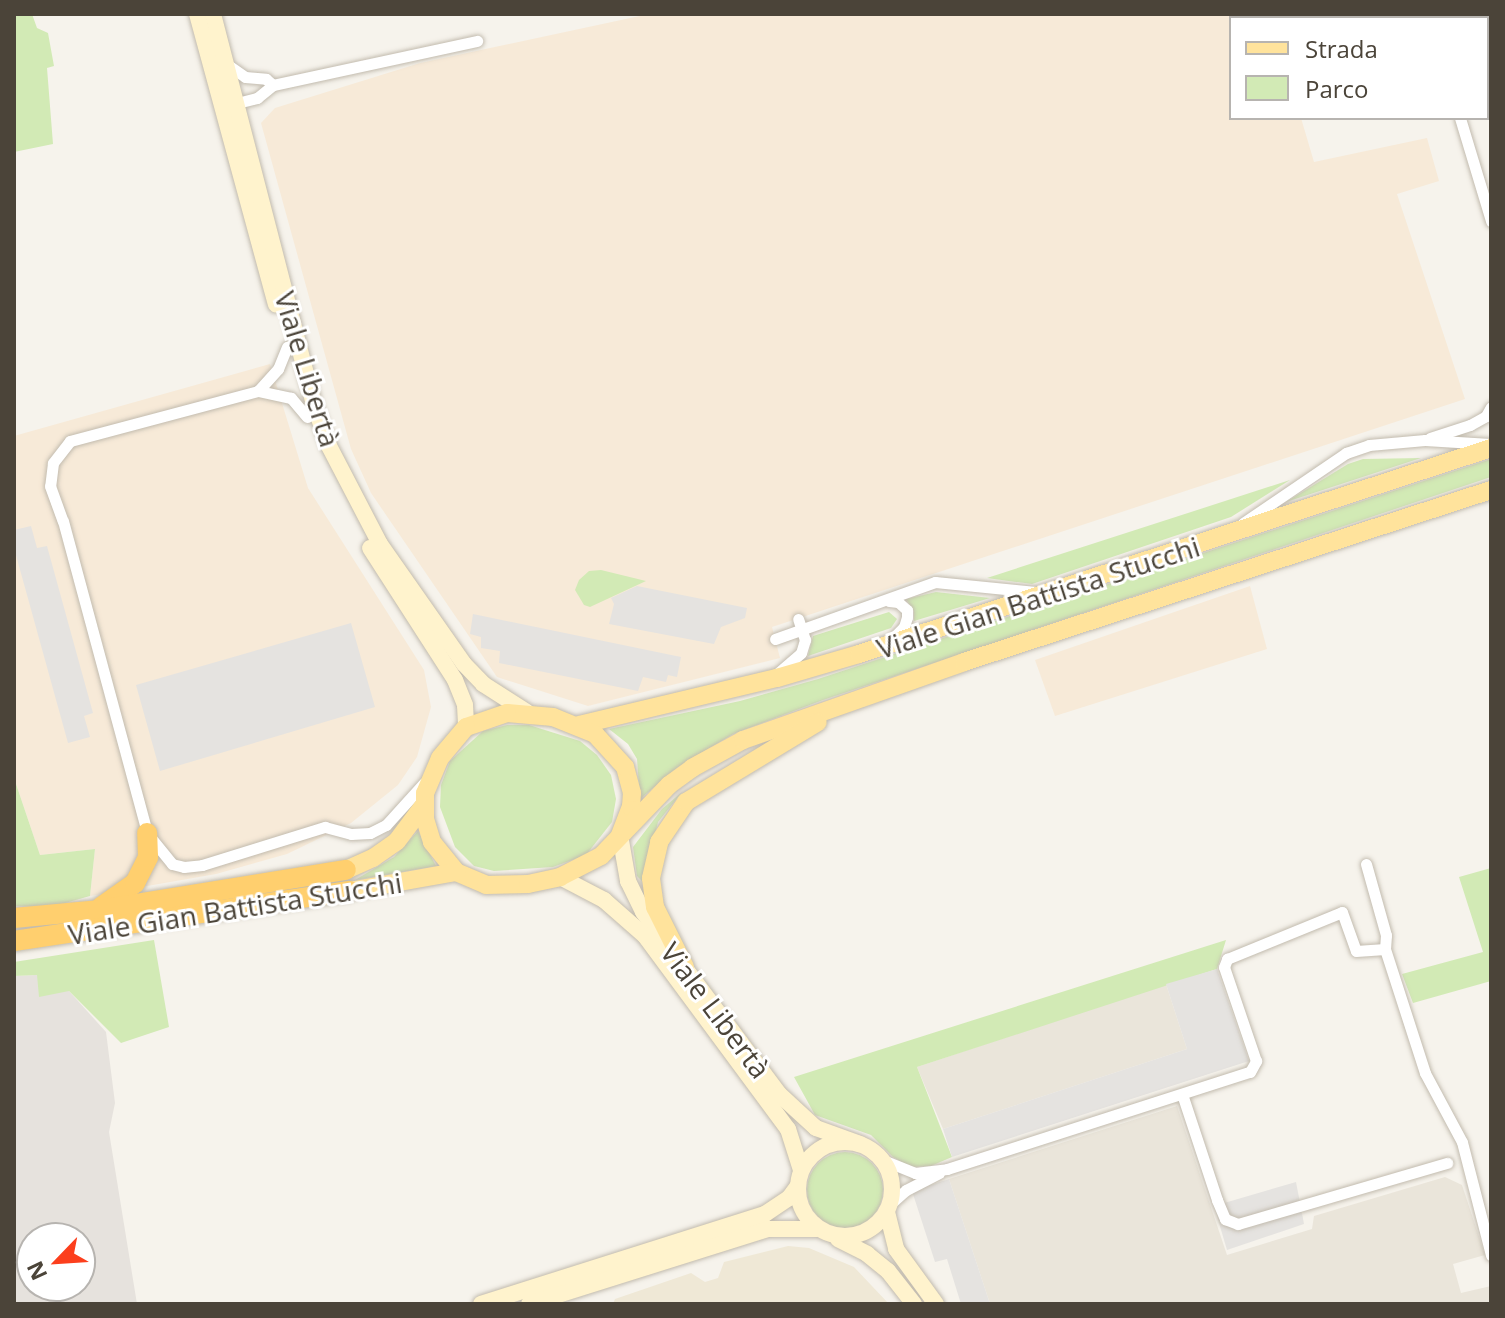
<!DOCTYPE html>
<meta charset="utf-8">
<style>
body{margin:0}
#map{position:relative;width:1505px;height:1318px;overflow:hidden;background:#f6f3ec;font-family:"Open Sans",sans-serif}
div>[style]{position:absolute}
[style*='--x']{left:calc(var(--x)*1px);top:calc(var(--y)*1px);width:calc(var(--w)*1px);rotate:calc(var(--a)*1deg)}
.residential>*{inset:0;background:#eae5da}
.commercial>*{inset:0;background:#f7ead8}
.industrial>*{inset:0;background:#e6e2dd}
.education>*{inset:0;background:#efe8d6}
.green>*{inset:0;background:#d2eab5}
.round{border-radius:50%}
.parking>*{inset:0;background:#e5e3e0}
.roads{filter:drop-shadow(0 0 2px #c2bbae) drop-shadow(0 0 2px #c2bbae)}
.street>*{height:11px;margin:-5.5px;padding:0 5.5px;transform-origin:5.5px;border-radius:5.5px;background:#fff}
.secondary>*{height:16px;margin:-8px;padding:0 8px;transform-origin:8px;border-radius:8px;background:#fff3cd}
.secondary>.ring{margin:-8px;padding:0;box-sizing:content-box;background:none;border:16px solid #fff3cd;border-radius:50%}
.primary>*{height:18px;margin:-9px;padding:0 9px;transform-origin:9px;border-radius:9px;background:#ffe39c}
.highway>*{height:20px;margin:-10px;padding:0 10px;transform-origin:10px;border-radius:10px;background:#ffcf6e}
span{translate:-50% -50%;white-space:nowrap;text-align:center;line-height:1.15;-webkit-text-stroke:6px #fff;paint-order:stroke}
.street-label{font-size:28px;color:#4b4439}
.frame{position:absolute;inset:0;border:16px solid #4b4439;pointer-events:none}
.legend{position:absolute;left:1229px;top:16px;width:260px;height:104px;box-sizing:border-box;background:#fff;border:2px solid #b7b4b0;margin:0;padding:10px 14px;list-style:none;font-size:24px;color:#4b4439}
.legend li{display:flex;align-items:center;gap:16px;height:40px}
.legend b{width:40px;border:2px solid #b7b4b0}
.north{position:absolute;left:16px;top:1222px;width:80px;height:80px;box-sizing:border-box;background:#fff;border:2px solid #b7b4b0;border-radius:50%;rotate:245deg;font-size:22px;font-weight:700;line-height:32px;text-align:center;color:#4b4439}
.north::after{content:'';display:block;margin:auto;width:28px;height:36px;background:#fc3f1d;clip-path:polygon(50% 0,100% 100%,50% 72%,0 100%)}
</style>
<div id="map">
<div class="residential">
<div style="clip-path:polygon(1166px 984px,1187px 1049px,943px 1129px,917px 1067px)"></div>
<div style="clip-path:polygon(1177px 1106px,1227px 1255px,1312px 1229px,1314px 1216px,1445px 1177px,1462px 1185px,1485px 1255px,1453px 1264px,1461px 1293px,1491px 1286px,1491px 1304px,990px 1304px,949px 1179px)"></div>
</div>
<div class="commercial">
<div style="clip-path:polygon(649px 14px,1271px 14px,1272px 18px,1231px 18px,1231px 118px,1301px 118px,1314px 162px,1427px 138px,1439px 181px,1397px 194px,1465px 399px,772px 627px,780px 658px,588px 706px,497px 677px,371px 493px,351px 449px,261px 123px,275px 108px,420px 63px)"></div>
<div style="clip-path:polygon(270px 364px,308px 488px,424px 670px,431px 707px,417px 757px,398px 785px,351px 823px,287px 854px,216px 874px,90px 896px,95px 849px,40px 855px,14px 778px,14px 436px)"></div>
<div style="clip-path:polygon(1250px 586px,1267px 649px,1055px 716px,1035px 660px)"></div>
</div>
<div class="industrial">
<div style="clip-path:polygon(evenodd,37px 975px,69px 991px,106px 1032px,115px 1103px,109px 1132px,137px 1304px,14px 1304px,14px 976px,37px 975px,32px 1238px,80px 1238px,80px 1286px,32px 1286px,32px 1238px)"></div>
</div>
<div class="education">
<div style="clip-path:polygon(788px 1246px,809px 1248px,854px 1267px,889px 1304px,613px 1304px,615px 1299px,691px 1273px,705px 1282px,718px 1278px,724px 1262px)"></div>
</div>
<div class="green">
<div style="clip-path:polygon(14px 14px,32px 14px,37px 28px,48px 33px,54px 66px,47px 68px,53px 144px,14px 152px)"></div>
<div style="clip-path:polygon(1421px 458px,1286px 502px,1348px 464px,1363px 459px)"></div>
<div style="clip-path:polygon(1491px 459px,1491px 477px,823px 700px,733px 734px,678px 767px,640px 799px,637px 759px,628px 744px,609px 729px,740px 701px,818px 679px)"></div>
<div style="clip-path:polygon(1290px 480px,1231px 517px,1032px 584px,987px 578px)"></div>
<div style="clip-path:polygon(601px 570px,646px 581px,590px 607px,584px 605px,575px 590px,579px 580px,589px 571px)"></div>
<div style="clip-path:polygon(936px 592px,990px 598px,914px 621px,914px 611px,906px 599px)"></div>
<div style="clip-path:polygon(889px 612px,897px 619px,891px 628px,808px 656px,813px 636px)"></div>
<div style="clip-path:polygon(507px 725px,529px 725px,580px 741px,597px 755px,611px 775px,616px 799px,612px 822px,586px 855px,553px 867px,494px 871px,474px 866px,455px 847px,440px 807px,441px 785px,450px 761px,483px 731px)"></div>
<div style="clip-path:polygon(14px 778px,40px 855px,95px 849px,90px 896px,51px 907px,14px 906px)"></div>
<div style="clip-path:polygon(682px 792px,658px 822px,643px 882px,637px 876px,633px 847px,662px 809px)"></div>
<div style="clip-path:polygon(418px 831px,436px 866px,355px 880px,394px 857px)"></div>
<div style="clip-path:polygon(1491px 868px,1491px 981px,1413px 1003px,1402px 974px,1483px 952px,1459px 877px)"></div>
<div style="clip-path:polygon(154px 940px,169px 1027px,121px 1043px,69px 991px,39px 997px,37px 975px,14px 976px,14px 962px)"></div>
<div style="clip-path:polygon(1226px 940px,1217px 969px,917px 1067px,952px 1157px,931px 1166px,910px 1167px,893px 1157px,871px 1135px,815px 1115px,794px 1077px)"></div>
<div class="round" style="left:807px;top:1152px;width:76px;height:76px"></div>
</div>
<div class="parking">
<div style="clip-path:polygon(31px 526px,37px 548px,47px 546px,93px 713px,84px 716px,90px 737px,68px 743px,14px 548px,14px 530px)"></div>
<div style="clip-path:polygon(637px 586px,747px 608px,745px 618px,721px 627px,714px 644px,609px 624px,614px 604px,611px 598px)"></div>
<div style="clip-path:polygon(473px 614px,681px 657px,677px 677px,668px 675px,666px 682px,643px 677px,638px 691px,499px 663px,500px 651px,481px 648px,481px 637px,470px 634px)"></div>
<div style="clip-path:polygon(351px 623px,375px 707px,160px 771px,136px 685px)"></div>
<div style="clip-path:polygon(1217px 969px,1249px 1061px,952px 1157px,943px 1129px,1187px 1049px,1166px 984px)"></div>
<div style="clip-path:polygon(949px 1179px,990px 1304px,961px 1304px,947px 1259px,935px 1262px,912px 1191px)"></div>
<div style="clip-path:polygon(1296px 1182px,1304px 1224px,1227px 1250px,1214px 1206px)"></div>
</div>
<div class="roads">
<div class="street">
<div style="--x:1465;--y:18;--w:4;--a:-76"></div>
<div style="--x:228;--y:65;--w:21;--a:35"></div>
<div style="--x:245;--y:77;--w:21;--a:5"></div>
<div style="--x:266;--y:79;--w:9;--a:41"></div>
<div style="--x:273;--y:85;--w:209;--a:-12.2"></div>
<div style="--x:237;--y:103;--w:21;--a:-14"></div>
<div style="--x:257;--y:98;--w:21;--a:-39"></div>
<div style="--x:1460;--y:118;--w:108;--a:73.2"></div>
<div style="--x:258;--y:391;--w:30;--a:-48"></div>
<div style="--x:278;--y:369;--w:24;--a:-68"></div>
<div style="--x:307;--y:417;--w:25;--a:-130"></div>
<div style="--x:291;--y:398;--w:34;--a:-168"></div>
<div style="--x:258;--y:391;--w:195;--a:165.1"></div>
<div style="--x:70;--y:441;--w:28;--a:128"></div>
<div style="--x:53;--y:463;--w:23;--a:97"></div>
<div style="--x:50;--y:486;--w:37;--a:70"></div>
<div style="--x:63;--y:521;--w:323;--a:74.9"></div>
<div style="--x:147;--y:833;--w:40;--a:51"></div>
<div style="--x:172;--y:864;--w:12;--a:14"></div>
<div style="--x:184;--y:867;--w:18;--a:-6"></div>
<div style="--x:202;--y:865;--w:129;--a:-17.2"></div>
<div style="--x:325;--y:827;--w:27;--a:15"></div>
<div style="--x:351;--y:834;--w:19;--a:-3"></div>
<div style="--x:370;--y:833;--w:18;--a:-27"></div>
<div style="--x:386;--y:825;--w:57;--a:-47.9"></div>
<div style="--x:1430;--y:438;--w:42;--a:-18"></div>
<div style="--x:1470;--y:425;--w:18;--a:-29"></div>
<div style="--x:1486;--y:416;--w:10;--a:-61"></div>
<div style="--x:1243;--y:523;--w:125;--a:-34.2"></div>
<div style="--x:1346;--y:453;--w:24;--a:-19"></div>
<div style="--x:1369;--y:445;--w:56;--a:-5.1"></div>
<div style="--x:1425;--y:440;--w:65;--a:3.5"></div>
<div style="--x:889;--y:601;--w:9;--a:6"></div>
<div style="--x:898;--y:602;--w:12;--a:42"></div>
<div style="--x:907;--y:610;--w:7;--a:90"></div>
<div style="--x:907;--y:617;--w:10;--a:107"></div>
<div style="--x:904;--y:627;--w:20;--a:135"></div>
<div style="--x:775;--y:639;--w:170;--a:-19.6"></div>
<div style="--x:935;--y:582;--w:101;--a:5.7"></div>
<div style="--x:778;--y:673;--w:30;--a:-41"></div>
<div style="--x:801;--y:653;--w:14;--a:-73"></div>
<div style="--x:805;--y:640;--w:22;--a:-108"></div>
<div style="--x:1366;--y:864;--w:74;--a:74.3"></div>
<div style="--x:1386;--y:935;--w:14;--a:94"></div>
<div style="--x:1385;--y:949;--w:130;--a:72.1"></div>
<div style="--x:1425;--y:1073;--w:78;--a:61.8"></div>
<div style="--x:1462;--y:1142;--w:117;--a:75.6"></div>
<div style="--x:1182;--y:1094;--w:112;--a:71.7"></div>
<div style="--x:1217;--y:1200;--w:21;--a:67"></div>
<div style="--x:1225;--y:1219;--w:14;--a:21"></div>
<div style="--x:1238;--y:1224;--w:218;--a:-16.3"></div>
<div style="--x:883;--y:1160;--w:35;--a:22"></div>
<div style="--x:915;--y:1173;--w:32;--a:-7"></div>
<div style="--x:947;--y:1169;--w:318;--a:-17.8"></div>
<div style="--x:1250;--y:1072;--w:13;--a:-61"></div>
<div style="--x:1256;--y:1061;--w:99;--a:-108.8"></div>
<div style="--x:1224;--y:967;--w:9;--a:-69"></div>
<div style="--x:1227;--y:959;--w:124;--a:-22.2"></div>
<div style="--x:1342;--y:912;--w:41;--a:70.3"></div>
<div style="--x:1356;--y:951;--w:29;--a:-4"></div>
<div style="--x:890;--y:1204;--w:21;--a:-41"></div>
<div style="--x:906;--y:1190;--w:37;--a:-27"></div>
</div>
<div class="secondary">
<div style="--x:197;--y:14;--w:301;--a:74.8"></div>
<div style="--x:213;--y:14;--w:404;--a:75.5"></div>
<div style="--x:314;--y:405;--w:44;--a:69.9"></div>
<div style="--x:329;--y:446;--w:110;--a:62.5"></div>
<div style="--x:380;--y:544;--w:146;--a:55"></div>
<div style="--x:464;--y:664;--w:28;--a:46"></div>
<div style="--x:483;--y:684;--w:52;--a:32.5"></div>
<div style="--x:370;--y:548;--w:157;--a:57.2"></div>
<div style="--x:455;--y:680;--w:27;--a:68"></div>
<div style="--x:465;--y:705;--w:22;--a:87"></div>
<div style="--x:620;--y:835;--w:47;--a:80.1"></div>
<div style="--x:628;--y:881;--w:34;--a:64"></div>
<div style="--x:643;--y:912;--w:227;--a:53.2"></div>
<div style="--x:779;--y:1094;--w:50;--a:42.6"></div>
<div style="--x:816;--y:1128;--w:47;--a:20"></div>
<div style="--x:560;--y:877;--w:50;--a:27.6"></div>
<div style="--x:604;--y:900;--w:55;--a:41.3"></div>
<div style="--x:645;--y:936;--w:240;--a:53.5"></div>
<div style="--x:788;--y:1129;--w:43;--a:72.4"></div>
<div class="ring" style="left:798px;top:1142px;width:78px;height:78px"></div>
<div style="--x:887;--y:1212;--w:38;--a:76"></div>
<div style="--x:896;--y:1249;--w:68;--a:54"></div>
<div style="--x:838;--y:1239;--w:33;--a:27"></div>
<div style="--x:867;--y:1254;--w:27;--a:39"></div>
<div style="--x:888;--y:1271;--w:42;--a:51.8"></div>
<div style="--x:481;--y:1304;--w:298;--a:-17.6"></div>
<div style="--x:765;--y:1214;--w:29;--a:-34"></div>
<div style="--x:789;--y:1198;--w:14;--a:-54"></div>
<div style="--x:529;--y:1304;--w:250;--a:-17.4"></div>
<div style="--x:768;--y:1229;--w:49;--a:0"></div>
</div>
<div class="primary">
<div style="--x:579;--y:725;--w:204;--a:-13.4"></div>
<div style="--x:777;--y:678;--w:85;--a:-16.3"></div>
<div style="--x:859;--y:654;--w:665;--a:-18.05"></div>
<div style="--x:620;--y:835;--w:30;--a:-69"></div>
<div style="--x:631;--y:807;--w:14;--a:-86"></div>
<div style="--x:632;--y:793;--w:27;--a:-105"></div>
<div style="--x:625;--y:767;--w:45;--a:-132.3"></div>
<div style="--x:595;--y:734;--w:45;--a:-158"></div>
<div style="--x:553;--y:717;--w:46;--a:-175"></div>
<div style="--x:507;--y:713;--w:43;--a:161.1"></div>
<div style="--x:466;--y:727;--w:40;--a:130"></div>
<div style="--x:440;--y:758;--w:38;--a:113"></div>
<div style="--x:425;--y:793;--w:26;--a:90"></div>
<div style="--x:425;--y:819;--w:24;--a:73"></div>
<div style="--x:432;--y:842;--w:38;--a:51"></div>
<div style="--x:456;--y:872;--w:33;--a:23"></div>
<div style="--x:486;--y:885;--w:42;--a:-1.4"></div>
<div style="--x:528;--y:884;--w:33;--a:-12"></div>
<div style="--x:560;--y:877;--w:46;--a:-27.1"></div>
<div style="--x:601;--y:856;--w:98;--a:-46.2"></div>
<div style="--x:669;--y:785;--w:29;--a:-36"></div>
<div style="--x:692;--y:768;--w:58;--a:-28.8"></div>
<div style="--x:743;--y:740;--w:234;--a:-19.4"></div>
<div style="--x:964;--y:662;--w:554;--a:-18.08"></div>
<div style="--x:346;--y:870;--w:30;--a:-24"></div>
<div style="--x:373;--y:858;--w:29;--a:-35"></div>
<div style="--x:397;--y:841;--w:45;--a:-53.1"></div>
<div style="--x:349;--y:891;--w:109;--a:-10.1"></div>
<div style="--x:685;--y:967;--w:67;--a:-116.6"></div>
<div style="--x:655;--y:907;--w:29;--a:-98"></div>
<div style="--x:651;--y:878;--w:37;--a:-77"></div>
<div style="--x:659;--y:842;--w:48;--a:-56"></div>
<div style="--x:686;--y:802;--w:154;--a:-31.2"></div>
</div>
<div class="highway">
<div style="--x:101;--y:907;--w:42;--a:-35.2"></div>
<div style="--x:135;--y:883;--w:29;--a:-63"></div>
<div style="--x:148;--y:857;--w:24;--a:-92"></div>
<div style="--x:14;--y:918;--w:84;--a:-5.4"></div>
<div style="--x:98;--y:910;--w:251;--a:-9.2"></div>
<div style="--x:14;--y:941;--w:339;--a:-8.5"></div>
</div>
</div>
<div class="street-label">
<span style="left:308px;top:369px;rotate:73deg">Viale Libertà</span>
<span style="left:1038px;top:597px;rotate:-18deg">Viale Gian Battista Stucchi</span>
<span style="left:235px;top:908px;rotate:-9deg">Viale Gian Battista Stucchi</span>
<span style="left:716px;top:1010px;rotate:53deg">Viale Libertà</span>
</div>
<div class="frame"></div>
<ul class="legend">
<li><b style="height:10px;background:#ffe39c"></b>Strada</li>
<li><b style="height:22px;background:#d2eab5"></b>Parco</li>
</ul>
<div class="north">N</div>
</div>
